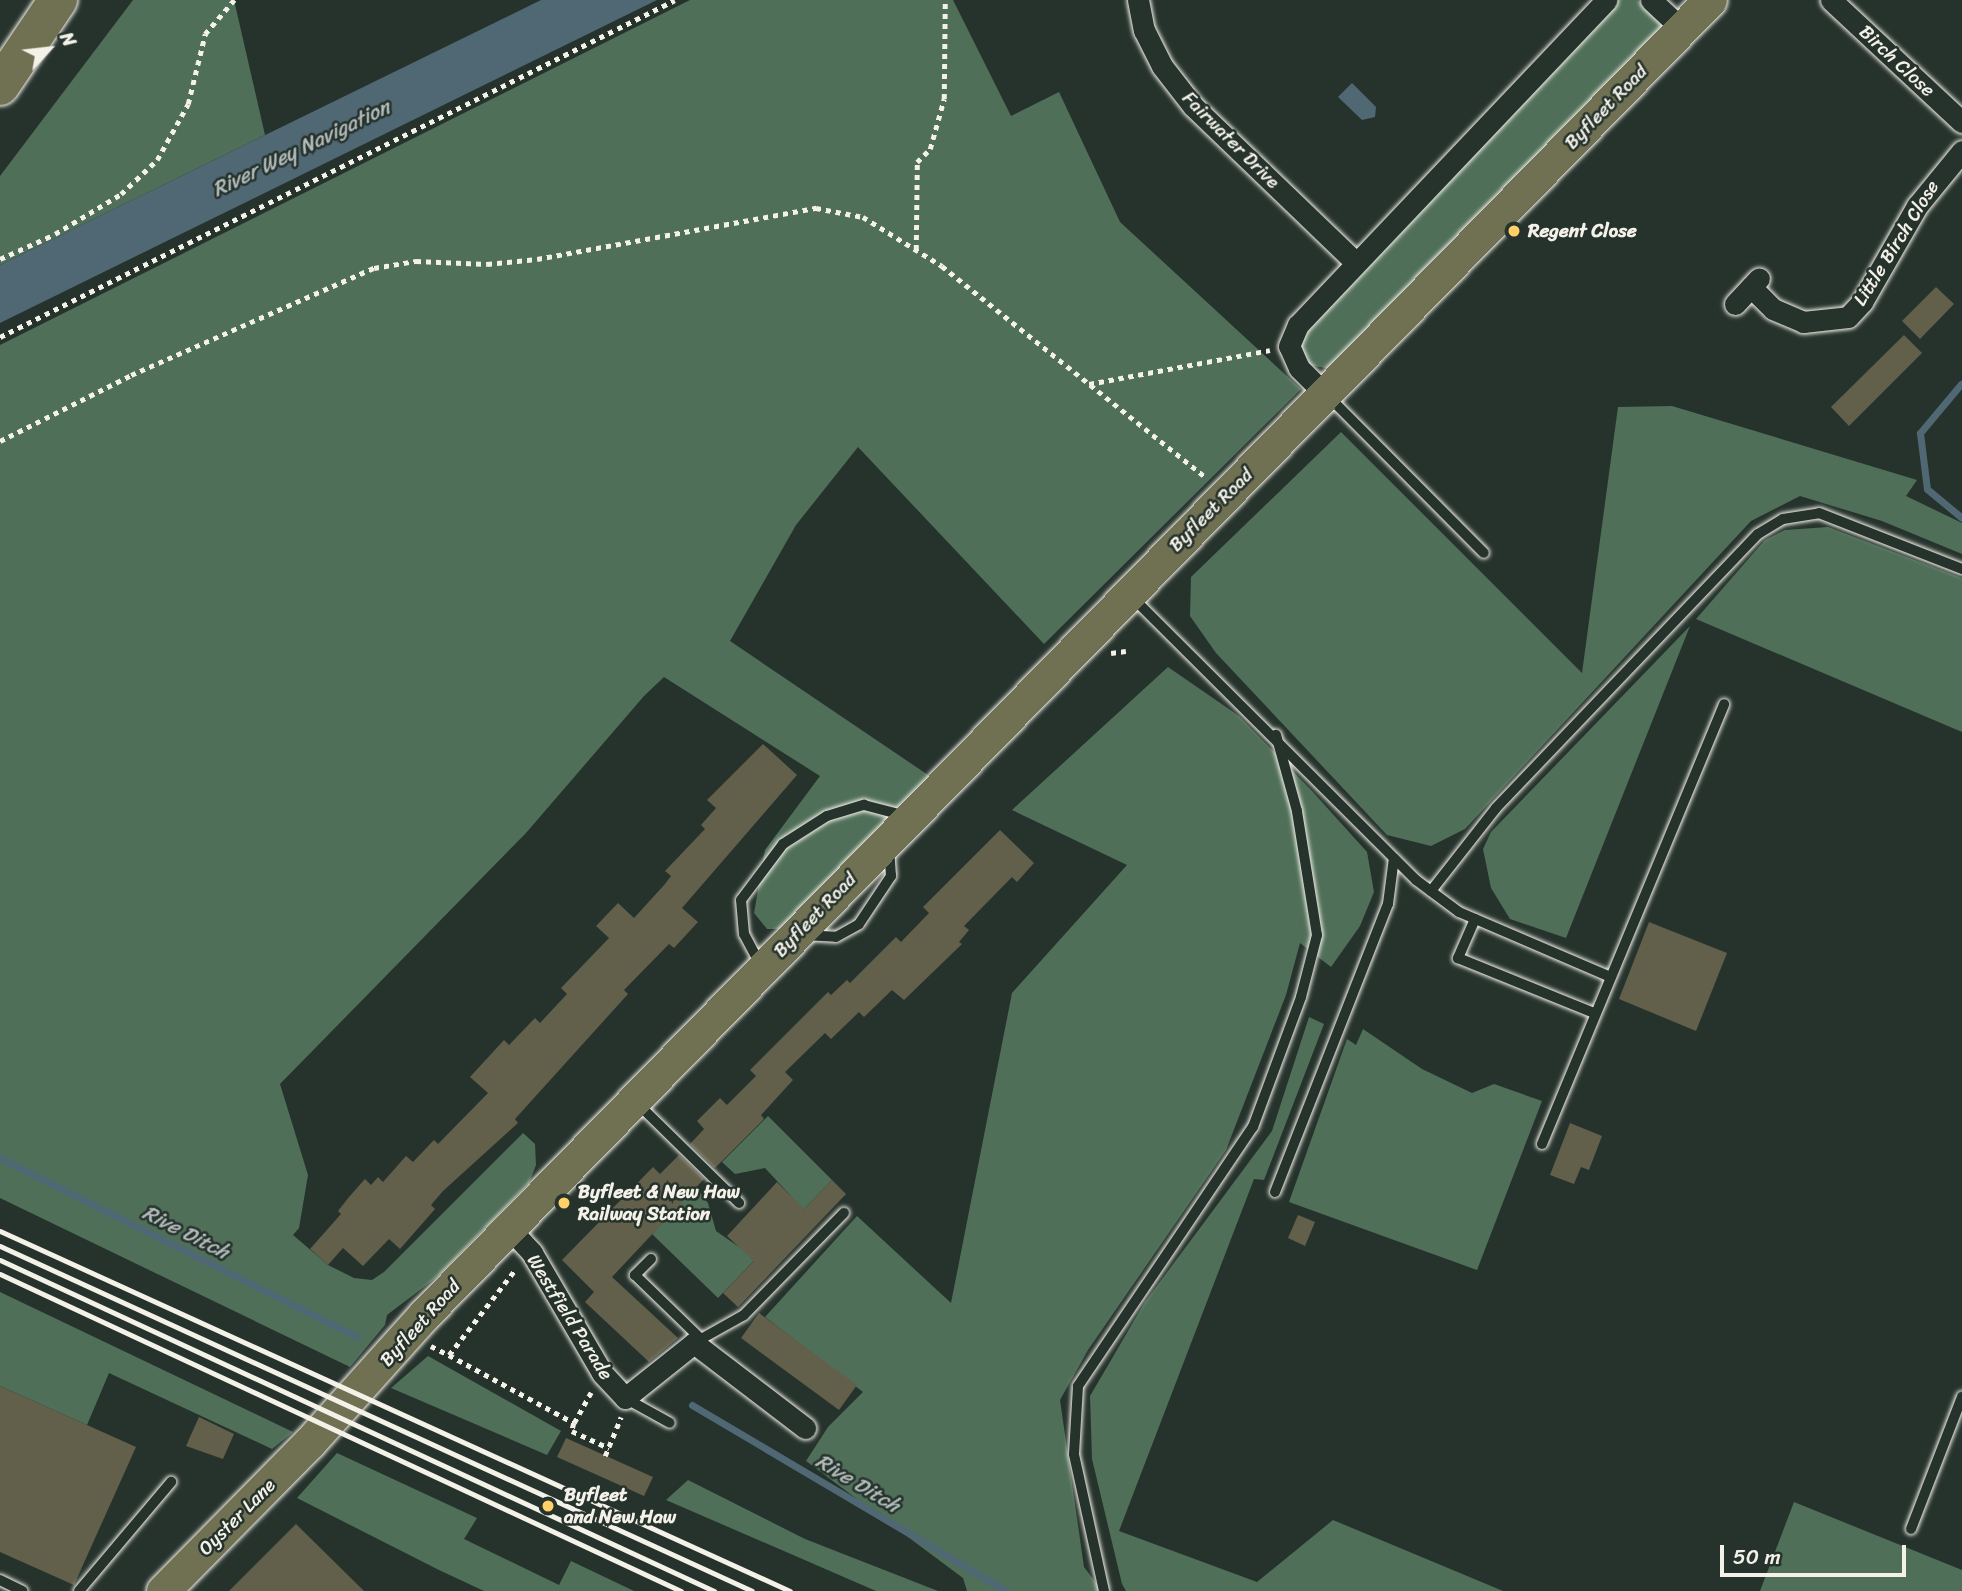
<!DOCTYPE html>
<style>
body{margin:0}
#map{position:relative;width:1962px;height:1591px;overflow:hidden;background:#26332d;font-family:Sriracha,sans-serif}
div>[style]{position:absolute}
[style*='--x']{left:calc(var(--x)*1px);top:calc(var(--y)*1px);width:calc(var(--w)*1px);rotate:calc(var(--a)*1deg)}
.green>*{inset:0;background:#4f6f59}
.water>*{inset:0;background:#4f6874}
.stream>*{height:7px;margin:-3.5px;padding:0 3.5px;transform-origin:3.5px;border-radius:3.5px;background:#4f6874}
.building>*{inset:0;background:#625f4b}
.path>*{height:4.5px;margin-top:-2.25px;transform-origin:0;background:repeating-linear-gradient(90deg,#f4f1e8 0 5px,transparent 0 10px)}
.roads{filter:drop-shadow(0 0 2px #f4f1e8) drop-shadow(0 0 2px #f4f1e8)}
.lane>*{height:10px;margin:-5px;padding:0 5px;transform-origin:5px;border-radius:5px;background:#26332d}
.street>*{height:21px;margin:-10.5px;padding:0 10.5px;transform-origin:10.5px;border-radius:10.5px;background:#26332d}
.primary>*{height:33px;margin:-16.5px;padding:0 16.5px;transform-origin:16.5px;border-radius:16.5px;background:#707052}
.highway>*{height:38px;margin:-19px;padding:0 19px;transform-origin:19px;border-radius:19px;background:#707052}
.rail>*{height:5px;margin:-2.5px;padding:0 2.5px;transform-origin:2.5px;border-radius:2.5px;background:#f4f1e8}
.dots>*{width:19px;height:19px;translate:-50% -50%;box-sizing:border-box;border:4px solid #26332d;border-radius:50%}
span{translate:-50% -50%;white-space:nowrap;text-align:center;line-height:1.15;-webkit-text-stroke:5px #26332d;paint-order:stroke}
.street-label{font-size:19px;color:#f4f1e8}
.poi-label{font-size:19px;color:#f4f1e8;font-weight:700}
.left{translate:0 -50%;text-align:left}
.water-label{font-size:21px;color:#b2baba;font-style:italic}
.north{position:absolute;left:14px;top:14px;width:70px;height:70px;-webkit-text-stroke:5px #26332d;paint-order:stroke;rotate:63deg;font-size:19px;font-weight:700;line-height:28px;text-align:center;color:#f4f1e8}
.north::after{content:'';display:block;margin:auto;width:24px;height:32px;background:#f4f1e8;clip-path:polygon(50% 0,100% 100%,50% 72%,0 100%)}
.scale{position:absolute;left:1720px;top:1545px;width:186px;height:32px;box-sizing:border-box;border:4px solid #f4f1e8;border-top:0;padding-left:9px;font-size:21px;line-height:24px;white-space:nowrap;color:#f4f1e8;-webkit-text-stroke:5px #26332d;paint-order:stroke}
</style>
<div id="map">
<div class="green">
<div style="clip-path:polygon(133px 0,234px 0,265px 135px,0 265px,0 176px)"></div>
<div style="clip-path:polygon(690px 0,953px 0,1011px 116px,1059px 92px,1120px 222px,1301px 389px,1044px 644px,858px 447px,796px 525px,730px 641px,931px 777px,780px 929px,767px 929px,754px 913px,765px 850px,820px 776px,664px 677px,644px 696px,526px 833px,280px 1084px,308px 1175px,299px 1228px,293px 1235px,328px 1265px,354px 1278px,372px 1280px,384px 1272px,523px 1133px,535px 1144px,536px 1165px,529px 1183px,437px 1277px,387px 1315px,385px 1325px,350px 1367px,0 1198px,0 345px)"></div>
<div style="clip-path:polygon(1606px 0,1637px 0,1676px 36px,1347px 372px,1304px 364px,1289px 346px)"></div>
<div style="clip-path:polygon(1672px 406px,1917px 480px,1906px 496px,1962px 523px,1962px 554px,1882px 521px,1800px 496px,1751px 521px,1465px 829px,1431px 846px,1387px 835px,1216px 653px,1190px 616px,1191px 577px,1341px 432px,1582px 673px,1618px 407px)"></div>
<div style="clip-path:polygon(1828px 527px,1962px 578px,1962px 732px,1696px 619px,1765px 540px,1785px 530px)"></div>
<div style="clip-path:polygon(1690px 626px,1566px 938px,1510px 919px,1491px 888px,1483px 849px,1491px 832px)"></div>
<div style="clip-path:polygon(1168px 667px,1239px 716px,1312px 791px,1367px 852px,1374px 892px,1360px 926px,1331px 967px,1300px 943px,1286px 995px,1226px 1150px,1088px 1350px,1060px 1400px,1084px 1567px,1102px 1591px,967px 1591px,963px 1578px,806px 1461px,828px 1427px,863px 1392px,765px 1317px,857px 1216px,951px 1303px,1012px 993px,1127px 865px,1012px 810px)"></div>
<div style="clip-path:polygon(1309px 1017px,1324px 1024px,1264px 1180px,1254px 1179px,1119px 1531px,1257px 1582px,1333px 1520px,1503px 1591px,1126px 1591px,1122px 1584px,1092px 1459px,1090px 1396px,1145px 1302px,1272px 1131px)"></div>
<div style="clip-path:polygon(1363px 1029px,1422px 1069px,1472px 1093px,1494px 1084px,1542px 1101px,1477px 1270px,1289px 1202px,1347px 1039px,1356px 1045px)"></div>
<div style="clip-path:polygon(768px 1116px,832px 1180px,718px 1298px,652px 1234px,696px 1187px,708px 1203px,716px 1231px,742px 1249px,791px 1196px,765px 1168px,735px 1174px,722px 1162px)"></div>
<div style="clip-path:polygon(0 1292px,293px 1432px,272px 1449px,109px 1373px,87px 1425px,0 1386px)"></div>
<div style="clip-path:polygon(428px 1356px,561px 1431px,547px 1455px,391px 1388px)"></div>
<div style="clip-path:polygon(337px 1453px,477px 1518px,464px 1539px,559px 1585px,571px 1561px,634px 1591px,484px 1591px,439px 1570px,297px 1498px)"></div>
<div style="clip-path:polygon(688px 1480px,805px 1539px,938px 1591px,876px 1591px,666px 1500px)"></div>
<div style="clip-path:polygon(1794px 1502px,1962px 1570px,1962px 1591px,1760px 1591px)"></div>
</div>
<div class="water">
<div style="clip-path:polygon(541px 0,657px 0,0 323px,0 265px)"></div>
<div style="clip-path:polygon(1352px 83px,1376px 107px,1375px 117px,1362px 120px,1338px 97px)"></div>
</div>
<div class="stream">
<div style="--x:1961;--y:384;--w:64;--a:129.9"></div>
<div style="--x:1920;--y:433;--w:56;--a:82.9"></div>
<div style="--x:1927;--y:489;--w:45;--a:39.6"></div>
<div style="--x:0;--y:1158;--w:399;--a:26.6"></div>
<div style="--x:692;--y:1405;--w:366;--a:30.6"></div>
</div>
<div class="building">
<div style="clip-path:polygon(1936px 287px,1954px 304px,1920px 339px,1902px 321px)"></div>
<div style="clip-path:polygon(1904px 335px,1922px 353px,1849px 426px,1831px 407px)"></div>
<div style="clip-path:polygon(763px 744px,797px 775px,682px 908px,698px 922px,674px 948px,669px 944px,624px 990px,628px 994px,515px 1119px,518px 1123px,443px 1191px,431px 1205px,435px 1209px,400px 1249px,389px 1239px,363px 1266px,343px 1248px,328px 1265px,310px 1249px,341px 1214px,338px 1211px,349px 1197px,365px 1179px,371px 1185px,378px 1177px,383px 1182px,406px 1156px,413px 1162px,434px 1140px,438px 1144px,488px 1093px,470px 1077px,504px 1040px,509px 1045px,535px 1018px,540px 1023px,567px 994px,561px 988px,609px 938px,596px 926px,618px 903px,634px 918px,665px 884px,671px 876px,665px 871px,705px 829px,701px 825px,716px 808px,707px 800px)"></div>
<div style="clip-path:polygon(1000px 830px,1034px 863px,1017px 882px,1012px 877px,964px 926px,969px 930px,959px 942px,962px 944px,904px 1000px,892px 990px,864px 1017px,859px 1012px,831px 1039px,825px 1033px,785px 1072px,793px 1080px,761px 1115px,764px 1119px,715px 1168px,690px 1144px,704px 1129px,697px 1121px,720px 1098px,727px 1105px,756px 1076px,750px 1070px,828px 992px,831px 995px,847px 980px,850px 983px,896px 937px,901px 942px,929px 913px,923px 907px)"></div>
<div style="clip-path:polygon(1649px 922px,1727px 953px,1696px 1031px,1619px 999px)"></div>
<div style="clip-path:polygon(1570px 1123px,1602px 1136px,1589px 1170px,1581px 1167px,1574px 1184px,1550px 1175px)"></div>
<div style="clip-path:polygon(679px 1155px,704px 1179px,612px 1277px,678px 1338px,649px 1362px,585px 1302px,594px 1292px,562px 1260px,653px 1167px,660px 1174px)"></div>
<div style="clip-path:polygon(832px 1180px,846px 1194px,738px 1307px,723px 1293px,754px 1261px,727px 1236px,777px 1182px,804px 1209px)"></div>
<div style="clip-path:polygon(1298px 1215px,1315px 1222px,1305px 1246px,1288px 1238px)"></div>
<div style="clip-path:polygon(759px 1313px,857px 1385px,839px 1410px,741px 1338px)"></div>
<div style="clip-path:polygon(0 1386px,136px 1447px,74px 1585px,0 1552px)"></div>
<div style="clip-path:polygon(199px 1417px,234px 1434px,223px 1459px,186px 1446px)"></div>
<div style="clip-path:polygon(566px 1438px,653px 1477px,644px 1496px,557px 1457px)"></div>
<div style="clip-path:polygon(296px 1524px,364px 1591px,229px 1591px)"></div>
</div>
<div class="path">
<div style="--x:916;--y:250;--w:88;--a:-89.3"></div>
<div style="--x:917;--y:162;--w:18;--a:-45"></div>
<div style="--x:930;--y:149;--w:52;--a:-74.4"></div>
<div style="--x:944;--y:99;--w:99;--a:-89.4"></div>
<div style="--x:0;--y:259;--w:60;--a:-24.4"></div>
<div style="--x:55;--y:234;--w:77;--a:-31.2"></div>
<div style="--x:121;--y:194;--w:50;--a:-43.4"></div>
<div style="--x:157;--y:160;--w:64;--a:-61"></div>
<div style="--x:188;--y:104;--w:72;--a:-76.3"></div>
<div style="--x:205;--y:34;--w:45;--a:-49.5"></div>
<div style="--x:0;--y:337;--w:754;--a:-26.53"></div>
<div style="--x:1089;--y:384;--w:184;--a:-10.6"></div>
<div style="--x:0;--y:441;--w:147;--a:-26.7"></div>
<div style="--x:131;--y:375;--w:266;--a:-23.8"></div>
<div style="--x:374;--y:268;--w:43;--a:-9.5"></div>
<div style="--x:416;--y:261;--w:71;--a:2.4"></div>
<div style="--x:487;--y:264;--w:50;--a:-5.7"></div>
<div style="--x:537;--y:259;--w:284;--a:-10.4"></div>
<div style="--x:816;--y:208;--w:48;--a:10.8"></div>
<div style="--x:863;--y:217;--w:93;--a:31.8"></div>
<div style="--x:942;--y:266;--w:339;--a:38.7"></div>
<div style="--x:1111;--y:653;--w:15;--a:-8"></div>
<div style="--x:431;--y:1346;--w:20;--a:27"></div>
<div style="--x:449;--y:1355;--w:108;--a:-52.2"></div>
<div style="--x:449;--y:1355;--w:142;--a:28.5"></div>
<div style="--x:574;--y:1423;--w:8;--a:104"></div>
<div style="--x:572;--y:1431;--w:41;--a:24.7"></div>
<div style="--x:574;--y:1423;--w:35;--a:-61"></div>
<div style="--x:605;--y:1456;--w:42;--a:-67.7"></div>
</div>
<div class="roads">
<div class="lane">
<div style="--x:1328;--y:396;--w:221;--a:45.2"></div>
<div style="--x:1131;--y:596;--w:402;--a:44.9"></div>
<div style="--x:1416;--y:880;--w:54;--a:36.7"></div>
<div style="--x:1459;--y:912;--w:162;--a:23.2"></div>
<div style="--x:1431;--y:891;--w:105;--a:-51.9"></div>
<div style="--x:1496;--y:808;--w:379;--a:-46.3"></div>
<div style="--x:1758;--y:534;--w:29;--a:-31"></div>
<div style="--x:1783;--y:519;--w:36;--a:-9"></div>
<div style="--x:1819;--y:513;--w:154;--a:21.4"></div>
<div style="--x:1475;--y:919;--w:43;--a:113.6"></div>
<div style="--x:1458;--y:958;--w:147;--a:22"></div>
<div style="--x:803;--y:935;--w:33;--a:3"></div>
<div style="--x:836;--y:937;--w:26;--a:-29"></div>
<div style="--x:859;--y:924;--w:58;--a:-56.3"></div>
<div style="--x:891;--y:876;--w:27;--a:-94"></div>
<div style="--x:761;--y:966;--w:36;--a:-118"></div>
<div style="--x:744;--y:934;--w:34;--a:-95"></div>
<div style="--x:741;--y:900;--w:70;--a:-53.1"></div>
<div style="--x:783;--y:844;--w:52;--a:-32.5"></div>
<div style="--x:827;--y:816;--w:39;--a:-17"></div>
<div style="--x:864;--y:805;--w:43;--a:14.7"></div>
<div style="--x:637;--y:1103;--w:143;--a:44.4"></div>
<div style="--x:1542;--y:1144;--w:476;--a:-67.5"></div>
<div style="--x:1275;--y:1192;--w:309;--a:-68.6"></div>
<div style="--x:1388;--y:904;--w:46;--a:-82.6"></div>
<div style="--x:651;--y:1259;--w:23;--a:135"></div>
<div style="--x:635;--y:1275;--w:92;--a:44.1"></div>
<div style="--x:694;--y:1343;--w:57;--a:-29.2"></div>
<div style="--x:744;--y:1315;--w:143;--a:-45.6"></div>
<div style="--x:625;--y:1398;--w:51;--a:29.1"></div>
<div style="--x:1911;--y:1529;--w:142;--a:-68.9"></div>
<div style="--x:0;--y:1580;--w:25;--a:26"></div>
<div style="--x:79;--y:1591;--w:143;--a:-49.8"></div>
<div style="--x:1104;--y:1591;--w:140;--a:-102.4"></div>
<div style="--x:1074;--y:1454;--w:68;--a:-86.6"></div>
<div style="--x:1078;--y:1386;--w:313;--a:-56"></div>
<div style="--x:1253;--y:1127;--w:139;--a:-69.7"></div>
<div style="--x:1301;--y:997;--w:64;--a:-75.5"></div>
<div style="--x:1317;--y:935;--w:126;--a:-99.2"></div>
<div style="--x:1297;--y:811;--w:79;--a:-105.4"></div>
</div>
<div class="street">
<div style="--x:1138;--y:0;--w:31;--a:79"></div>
<div style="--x:1144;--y:30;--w:40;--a:63.4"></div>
<div style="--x:1162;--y:66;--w:51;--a:52.2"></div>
<div style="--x:1193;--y:106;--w:223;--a:43.9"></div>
<div style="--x:1651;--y:0;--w:42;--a:43.1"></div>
<div style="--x:1831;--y:0;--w:179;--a:43"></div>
<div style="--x:1751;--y:287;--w:31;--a:45"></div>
<div style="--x:1773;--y:309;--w:33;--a:23"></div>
<div style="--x:1803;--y:322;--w:45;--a:-6.3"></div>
<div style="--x:1848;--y:317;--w:21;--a:-47"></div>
<div style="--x:1862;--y:302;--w:111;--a:-60.2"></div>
<div style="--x:1917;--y:206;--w:71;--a:-50.7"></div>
<div style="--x:1735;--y:304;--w:35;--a:-47"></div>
<div style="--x:1325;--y:394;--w:37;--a:-135"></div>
<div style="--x:1299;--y:368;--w:24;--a:-114"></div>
<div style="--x:1289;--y:346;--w:23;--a:-67"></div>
<div style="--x:1298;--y:325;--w:448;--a:-46.5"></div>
<div style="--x:509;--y:1228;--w:34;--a:47"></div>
<div style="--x:532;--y:1253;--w:139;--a:59.7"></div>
<div style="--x:602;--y:1373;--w:34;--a:47"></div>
<div style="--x:625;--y:1398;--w:88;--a:-38.6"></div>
<div style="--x:694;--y:1343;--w:140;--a:37.4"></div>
</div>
<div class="primary">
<div style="--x:163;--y:1591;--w:209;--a:-45.4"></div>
<div style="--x:310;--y:1442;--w:171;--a:-48.1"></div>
<div style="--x:424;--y:1315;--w:1839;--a:-45.64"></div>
</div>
<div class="highway">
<div style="--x:0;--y:86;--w:104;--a:-56"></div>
</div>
</div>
<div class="rail">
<div style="--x:0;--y:1231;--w:868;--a:24.5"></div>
<div style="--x:0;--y:1246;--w:827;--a:24.64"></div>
<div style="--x:0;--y:1260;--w:787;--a:24.87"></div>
<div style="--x:0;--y:1274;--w:751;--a:24.96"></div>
</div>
<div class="dots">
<div style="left:1514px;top:231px;background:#ffd166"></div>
<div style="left:564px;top:1203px;background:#ffd166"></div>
<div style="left:548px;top:1506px;background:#ffd166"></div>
</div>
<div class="street-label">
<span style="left:1897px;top:61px;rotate:43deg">Birch Close</span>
<span style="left:1606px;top:107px;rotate:-46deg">Byfleet Road</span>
<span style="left:1231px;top:140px;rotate:45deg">Fairwater Drive</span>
<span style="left:1896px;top:243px;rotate:-58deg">Little Birch Close</span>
<span style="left:1211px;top:510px;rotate:-45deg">Byfleet Road</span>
<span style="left:815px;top:915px;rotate:-46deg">Byfleet Road</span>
<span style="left:570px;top:1317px;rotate:58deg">Westfield Parade</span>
<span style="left:420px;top:1323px;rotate:-48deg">Byfleet Road</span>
<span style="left:237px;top:1517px;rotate:-45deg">Oyster Lane</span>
</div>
<div class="poi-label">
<span class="left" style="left:1528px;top:231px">Regent Close</span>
<span class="left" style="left:578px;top:1203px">Byfleet &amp; New Haw<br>Railway Station</span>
<span class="left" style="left:564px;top:1506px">Byfleet<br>and New Haw</span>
</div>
<div class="water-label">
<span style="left:301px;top:148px;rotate:-26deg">River Wey Navigation</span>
<span style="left:186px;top:1232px;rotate:27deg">Rive Ditch</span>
<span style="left:858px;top:1483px;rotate:31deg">Rive Ditch</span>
</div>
<div class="north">N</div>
<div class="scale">50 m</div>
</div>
